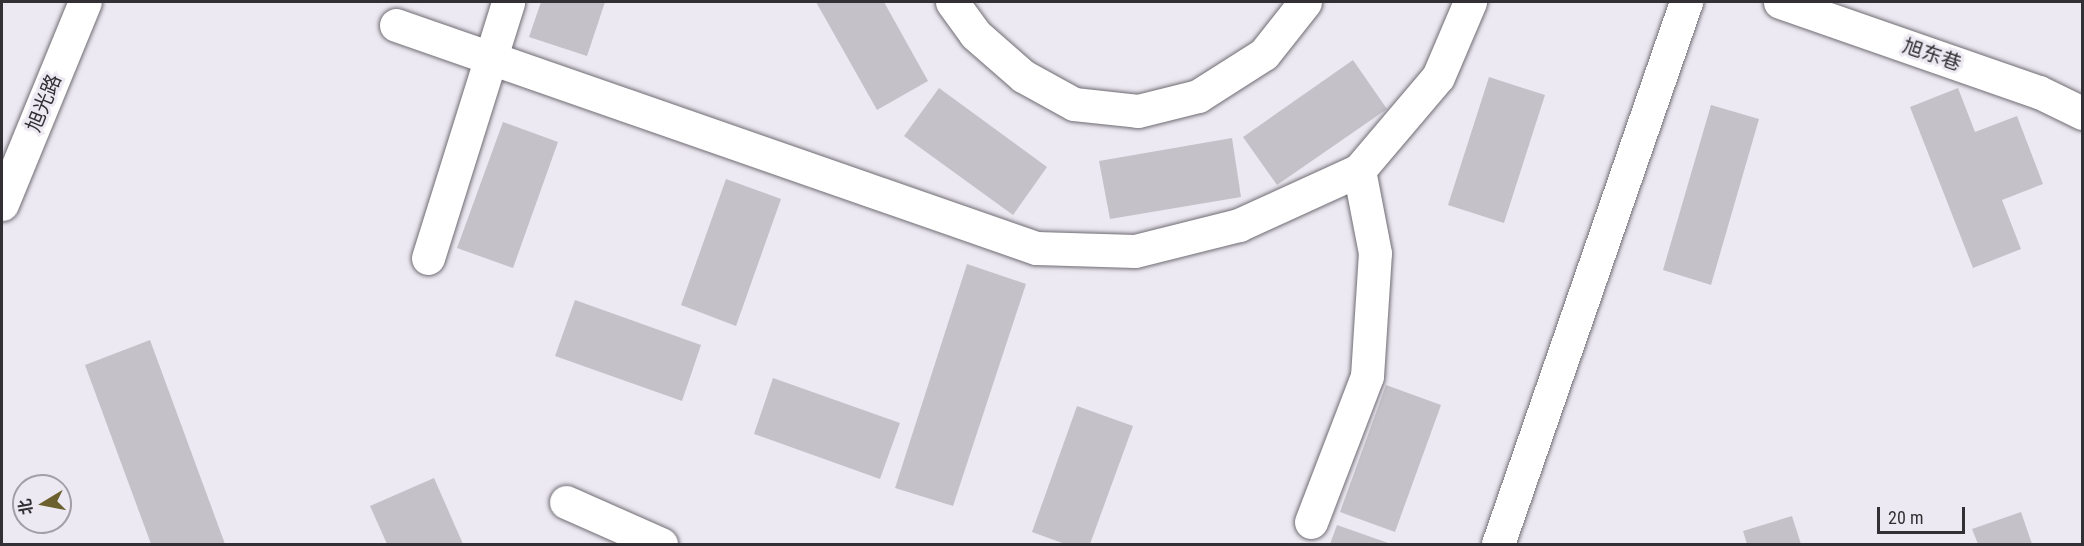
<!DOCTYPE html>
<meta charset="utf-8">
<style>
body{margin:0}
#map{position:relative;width:2084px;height:546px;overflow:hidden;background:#ede9f2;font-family:"Roboto Condensed","Noto Sans SC",sans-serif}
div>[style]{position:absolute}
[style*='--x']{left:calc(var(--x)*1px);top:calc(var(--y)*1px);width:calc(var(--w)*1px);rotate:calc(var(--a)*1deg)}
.building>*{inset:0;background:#c5c1c9}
.roads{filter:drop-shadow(0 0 2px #6f6c73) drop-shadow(0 0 2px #6f6c73)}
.minor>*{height:33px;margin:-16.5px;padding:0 16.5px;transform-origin:16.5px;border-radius:16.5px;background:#fff}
span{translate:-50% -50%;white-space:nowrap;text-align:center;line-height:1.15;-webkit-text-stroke:6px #ede9f2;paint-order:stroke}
.street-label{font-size:20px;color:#323034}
.frame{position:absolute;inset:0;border:3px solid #323034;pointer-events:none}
.north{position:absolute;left:12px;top:474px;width:60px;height:60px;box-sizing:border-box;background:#ede9f2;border:2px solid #a29fa6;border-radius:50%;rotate:260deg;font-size:16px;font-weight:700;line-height:24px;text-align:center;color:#323034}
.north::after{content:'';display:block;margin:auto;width:21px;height:27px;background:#6c612e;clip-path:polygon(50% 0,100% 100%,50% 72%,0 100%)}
.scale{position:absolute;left:1877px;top:507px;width:88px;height:27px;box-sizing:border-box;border:3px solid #323034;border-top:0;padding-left:8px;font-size:18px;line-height:21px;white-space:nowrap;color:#323034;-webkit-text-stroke:4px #ede9f2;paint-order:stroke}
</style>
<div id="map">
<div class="building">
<div style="clip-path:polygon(541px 2px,605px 2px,587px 56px,529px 37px)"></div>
<div style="clip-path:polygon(816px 2px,884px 2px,928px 81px,877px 110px)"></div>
<div style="clip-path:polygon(1353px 60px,1387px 109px,1277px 185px,1243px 137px)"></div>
<div style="clip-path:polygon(1489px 77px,1545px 95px,1504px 223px,1448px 205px)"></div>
<div style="clip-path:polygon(939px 88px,1047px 167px,1013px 215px,904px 136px)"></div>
<div style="clip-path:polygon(1958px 88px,1975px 132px,2017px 116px,2043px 184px,2002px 200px,2021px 249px,1973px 268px,1910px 107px)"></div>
<div style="clip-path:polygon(1711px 105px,1759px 119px,1711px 285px,1663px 270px)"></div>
<div style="clip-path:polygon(503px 122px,558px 142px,513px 268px,457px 248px)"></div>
<div style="clip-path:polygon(1232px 138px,1241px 197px,1110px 219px,1099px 161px)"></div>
<div style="clip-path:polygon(726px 179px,781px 199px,736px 326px,681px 305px)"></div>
<div style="clip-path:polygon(967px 264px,1026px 284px,953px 506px,895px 488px)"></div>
<div style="clip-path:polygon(575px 300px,701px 345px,682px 401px,555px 356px)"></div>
<div style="clip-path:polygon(150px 340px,225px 544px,151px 544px,85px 365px)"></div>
<div style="clip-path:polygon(773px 378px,900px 423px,880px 479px,754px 434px)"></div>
<div style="clip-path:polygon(1386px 385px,1441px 405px,1395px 532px,1340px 512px)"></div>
<div style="clip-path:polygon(1077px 406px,1133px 426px,1090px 544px,1065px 544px,1032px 532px)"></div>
<div style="clip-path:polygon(434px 478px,463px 544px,387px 544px,370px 506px)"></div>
<div style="clip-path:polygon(2021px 512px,2032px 544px,1978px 544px,1972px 529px)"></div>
<div style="clip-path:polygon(1792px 516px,1801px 544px,1747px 544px,1743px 531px)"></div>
<div style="clip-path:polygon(1337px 525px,1391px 544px,1330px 544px)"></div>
</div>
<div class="roads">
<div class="minor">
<div style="--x:952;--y:2;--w:39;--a:54"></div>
<div style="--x:975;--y:34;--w:64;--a:41.2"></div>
<div style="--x:1023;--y:76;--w:58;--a:28.8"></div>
<div style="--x:1074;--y:104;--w:64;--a:6.2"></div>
<div style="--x:1138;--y:111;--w:62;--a:-14"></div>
<div style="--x:1198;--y:96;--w:78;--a:-32.5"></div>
<div style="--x:1264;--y:54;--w:66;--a:-51.7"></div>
<div style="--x:1780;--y:2;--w:274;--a:19.2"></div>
<div style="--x:2039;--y:92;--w:48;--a:26"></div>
<div style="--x:396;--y:25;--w:678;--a:19.21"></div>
<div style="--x:1036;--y:248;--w:99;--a:1.7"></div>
<div style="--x:1135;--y:251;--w:107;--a:-14"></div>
<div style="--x:1239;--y:225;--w:132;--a:-24.6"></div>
<div style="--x:1359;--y:170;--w:122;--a:-49.7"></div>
<div style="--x:1438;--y:77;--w:82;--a:-66.9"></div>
<div style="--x:2;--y:204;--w:218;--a:-67.7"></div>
<div style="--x:428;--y:258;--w:268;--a:-72.6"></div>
<div style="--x:566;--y:502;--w:104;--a:23.9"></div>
<div style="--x:1311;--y:522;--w:156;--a:-69"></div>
<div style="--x:1367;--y:376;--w:123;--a:-86.3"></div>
<div style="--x:1375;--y:253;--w:85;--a:-100.9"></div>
<div style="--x:1498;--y:544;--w:574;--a:-70.87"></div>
</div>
</div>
<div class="street-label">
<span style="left:1932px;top:55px;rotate:19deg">旭东巷</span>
<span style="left:44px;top:103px;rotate:-68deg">旭光路</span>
</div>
<div class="frame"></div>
<div class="north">北</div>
<div class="scale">20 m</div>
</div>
